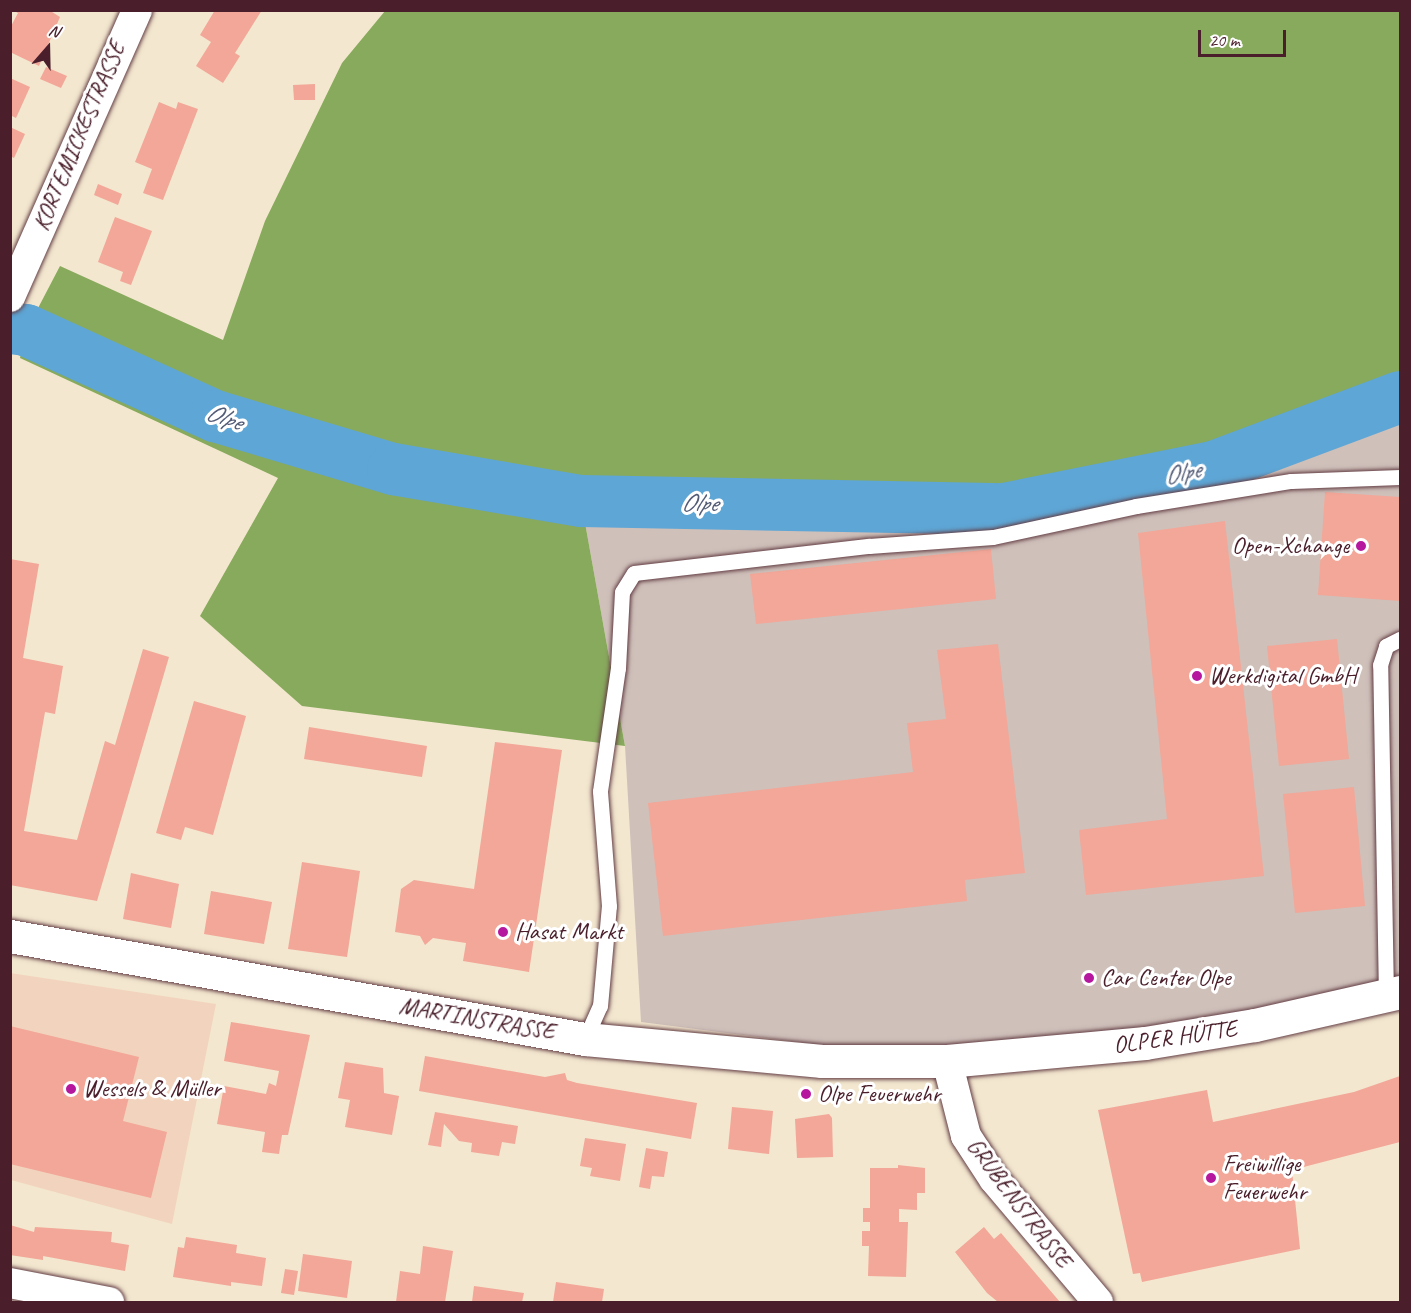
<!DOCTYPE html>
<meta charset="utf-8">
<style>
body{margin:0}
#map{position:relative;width:1411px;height:1313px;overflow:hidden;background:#f3e7cf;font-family:Caveat,sans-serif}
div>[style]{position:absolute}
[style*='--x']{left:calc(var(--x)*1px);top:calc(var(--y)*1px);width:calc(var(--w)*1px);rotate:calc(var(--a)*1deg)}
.built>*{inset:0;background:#f2d4be}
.industrial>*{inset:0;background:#cfc0ba}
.forest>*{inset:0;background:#88aa5d}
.river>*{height:52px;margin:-26px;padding:0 26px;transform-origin:26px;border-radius:26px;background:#5ea6d5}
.building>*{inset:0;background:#f2a798}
.roads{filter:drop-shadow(0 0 2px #633d44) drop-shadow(0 0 2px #633d44)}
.service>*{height:15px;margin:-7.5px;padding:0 7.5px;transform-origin:7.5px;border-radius:7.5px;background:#fff}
.minor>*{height:30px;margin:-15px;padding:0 15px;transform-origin:15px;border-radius:15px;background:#fff}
.tertiary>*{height:33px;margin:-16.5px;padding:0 16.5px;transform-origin:16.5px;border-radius:16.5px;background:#fff}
.dots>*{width:16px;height:16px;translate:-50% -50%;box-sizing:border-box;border:3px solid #fff;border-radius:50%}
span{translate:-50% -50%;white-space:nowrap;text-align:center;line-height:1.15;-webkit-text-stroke:6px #fff;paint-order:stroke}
.street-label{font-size:24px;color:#4a1f2b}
.poi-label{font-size:24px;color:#4a1f2b}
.right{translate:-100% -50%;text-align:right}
.left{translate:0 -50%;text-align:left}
.water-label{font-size:26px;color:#535c77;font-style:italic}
.frame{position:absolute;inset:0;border:12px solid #4a1f2b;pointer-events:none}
.north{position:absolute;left:18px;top:18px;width:60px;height:60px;-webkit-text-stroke:4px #fff;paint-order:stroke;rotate:20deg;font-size:16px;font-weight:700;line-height:24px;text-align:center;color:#4a1f2b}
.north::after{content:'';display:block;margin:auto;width:21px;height:27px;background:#4a1f2b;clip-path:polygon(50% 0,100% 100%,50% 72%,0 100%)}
.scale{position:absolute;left:1198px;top:30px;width:88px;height:27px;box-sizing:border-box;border:3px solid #4a1f2b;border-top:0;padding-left:8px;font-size:18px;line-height:21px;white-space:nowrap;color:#4a1f2b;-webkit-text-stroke:4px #fff;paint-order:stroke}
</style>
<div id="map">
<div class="built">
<div style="clip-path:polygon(10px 973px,216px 1004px,172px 1224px,11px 1180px)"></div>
</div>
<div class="industrial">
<div style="clip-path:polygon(1400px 408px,1400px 992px,947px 1061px,641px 1022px,625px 746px,584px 517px,999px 525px,1219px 478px)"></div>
</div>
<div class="forest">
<div style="clip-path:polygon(385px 11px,1400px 11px,1400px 408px,1219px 478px,999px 525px,584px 517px,625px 746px,302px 706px,200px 616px,278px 478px,20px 358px,25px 333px,60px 266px,223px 340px,265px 221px,342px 63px)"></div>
</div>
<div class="river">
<div style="--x:10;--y:328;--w:16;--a:7"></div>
<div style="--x:26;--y:330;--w:208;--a:24.5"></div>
<div style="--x:215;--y:416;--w:186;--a:16.6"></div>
<div style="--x:393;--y:469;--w:191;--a:9.7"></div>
<div style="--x:581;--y:501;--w:423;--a:1.1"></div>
<div style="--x:1004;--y:509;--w:213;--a:-11.4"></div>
<div style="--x:1213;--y:467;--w:200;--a:-20.5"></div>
</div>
<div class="building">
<div style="clip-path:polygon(12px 10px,49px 10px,60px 17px,39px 66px,10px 52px,10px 28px,18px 13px)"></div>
<div style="clip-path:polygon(215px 10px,262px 10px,235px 53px,240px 56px,223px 83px,196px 66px,211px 42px,200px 35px)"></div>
<div style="clip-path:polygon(46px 67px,67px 76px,61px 88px,40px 79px)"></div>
<div style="clip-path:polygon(10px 78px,30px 87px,16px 118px,10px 115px)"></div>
<div style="clip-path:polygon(315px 84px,315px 100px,294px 100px,293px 85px)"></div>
<div style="clip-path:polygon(159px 102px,176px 109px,178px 102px,198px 109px,163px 200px,143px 193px,152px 169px,135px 162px)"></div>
<div style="clip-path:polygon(10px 127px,25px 134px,14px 158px,10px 156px)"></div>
<div style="clip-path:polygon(98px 184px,122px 194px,118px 205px,94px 195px)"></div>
<div style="clip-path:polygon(115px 217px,152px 231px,131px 285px,120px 281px,123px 272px,98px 262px)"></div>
<div style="clip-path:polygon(1325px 492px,1400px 497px,1400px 601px,1318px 595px)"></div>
<div style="clip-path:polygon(1225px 521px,1264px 876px,1086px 895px,1079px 830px,1167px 819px,1138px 533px)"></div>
<div style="clip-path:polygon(991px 549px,996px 599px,756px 624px,750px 574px)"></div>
<div style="clip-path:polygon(10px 559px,39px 564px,23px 658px,63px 666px,55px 714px,45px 712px,24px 831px,77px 840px,105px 741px,115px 745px,143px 649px,169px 657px,97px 901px,10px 885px)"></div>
<div style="clip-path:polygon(1337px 639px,1349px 759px,1279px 766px,1267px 646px)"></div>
<div style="clip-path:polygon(998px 644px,1025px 873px,965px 880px,967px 901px,663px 936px,648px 803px,913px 772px,907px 723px,946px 719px,937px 650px)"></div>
<div style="clip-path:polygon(194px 701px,246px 716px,213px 835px,185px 827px,181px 840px,156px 833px)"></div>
<div style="clip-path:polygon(309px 727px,427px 746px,422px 777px,304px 759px)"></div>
<div style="clip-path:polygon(495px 742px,562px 750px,529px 972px,463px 961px,466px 943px,433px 938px,425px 945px,420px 936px,395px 932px,401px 889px,414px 880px,474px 889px)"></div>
<div style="clip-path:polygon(1354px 787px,1365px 906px,1295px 913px,1283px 794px)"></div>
<div style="clip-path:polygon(302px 862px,360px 871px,347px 957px,288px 949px)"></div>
<div style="clip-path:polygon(131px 873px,179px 884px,171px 928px,123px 919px)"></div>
<div style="clip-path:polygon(211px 891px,272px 902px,264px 944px,204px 934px)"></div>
<div style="clip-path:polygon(231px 1022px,310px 1035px,288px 1135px,282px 1135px,279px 1154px,262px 1152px,265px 1132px,217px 1124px,224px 1086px,266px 1094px,269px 1083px,276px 1086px,279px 1071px,224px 1061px)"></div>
<div style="clip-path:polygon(10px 1026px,139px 1057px,123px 1121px,167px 1132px,151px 1198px,10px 1164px)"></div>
<div style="clip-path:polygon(425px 1056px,545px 1077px,565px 1073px,567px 1080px,577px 1083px,697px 1103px,691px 1139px,419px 1091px)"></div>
<div style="clip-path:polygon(345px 1062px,383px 1068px,384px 1093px,399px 1096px,392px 1135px,345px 1127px,350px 1100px,338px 1098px)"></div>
<div style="clip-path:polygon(1400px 1076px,1400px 1142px,1292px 1170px,1300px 1249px,1142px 1282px,1140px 1273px,1133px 1274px,1098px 1110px,1207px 1090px,1213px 1122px,1354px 1092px)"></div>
<div style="clip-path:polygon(732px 1107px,773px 1111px,769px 1154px,728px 1149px)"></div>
<div style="clip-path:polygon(435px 1112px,518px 1126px,515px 1144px,502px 1142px,499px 1156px,471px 1152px,472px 1143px,459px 1141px,444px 1124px,441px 1147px,428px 1145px)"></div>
<div style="clip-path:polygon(829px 1114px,832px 1118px,833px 1157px,797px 1158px,795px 1119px)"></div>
<div style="clip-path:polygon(585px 1138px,626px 1144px,620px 1181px,590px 1176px,592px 1168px,580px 1166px)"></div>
<div style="clip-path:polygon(646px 1148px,668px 1152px,664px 1177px,652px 1176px,650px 1189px,639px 1187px)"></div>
<div style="clip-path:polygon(898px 1165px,925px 1168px,925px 1193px,917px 1193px,917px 1210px,899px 1209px,899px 1222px,908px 1222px,906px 1277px,868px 1276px,869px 1246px,862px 1246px,862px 1231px,870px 1231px,870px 1222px,863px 1222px,863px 1208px,870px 1208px,870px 1168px,898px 1168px)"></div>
<div style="clip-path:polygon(10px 1225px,34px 1232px,35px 1227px,112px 1232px,111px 1242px,129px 1245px,125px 1271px,43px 1256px,43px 1260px,10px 1255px)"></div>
<div style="clip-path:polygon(984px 1227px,994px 1239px,1001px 1233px,1060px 1302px,998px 1302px,987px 1293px,955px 1252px)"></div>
<div style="clip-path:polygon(186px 1237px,237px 1245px,236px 1253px,266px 1258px,262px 1286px,231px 1282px,231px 1286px,173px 1277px,178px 1247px,184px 1248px)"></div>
<div style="clip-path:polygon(423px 1246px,453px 1251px,445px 1302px,396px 1302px,400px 1271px,420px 1274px)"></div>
<div style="clip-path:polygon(303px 1254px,352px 1261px,347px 1298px,298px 1291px)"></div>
<div style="clip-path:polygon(285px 1269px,298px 1271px,294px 1295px,281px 1293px)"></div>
<div style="clip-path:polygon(556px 1282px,604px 1289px,602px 1302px,553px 1302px)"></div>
<div style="clip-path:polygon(474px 1286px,524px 1293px,522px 1302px,472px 1302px)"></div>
</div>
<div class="roads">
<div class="service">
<div style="--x:1386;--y:996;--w:331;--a:-91"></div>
<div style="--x:1380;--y:665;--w:20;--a:-72"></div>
<div style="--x:1386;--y:646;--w:16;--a:-27"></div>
<div style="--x:585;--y:1039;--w:36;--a:-66"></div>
<div style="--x:600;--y:1006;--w:100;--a:-84.9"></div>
<div style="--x:609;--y:906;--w:115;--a:-94.5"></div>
<div style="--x:600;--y:791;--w:124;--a:-81.7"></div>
<div style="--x:618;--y:668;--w:76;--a:-87"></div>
<div style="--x:622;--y:592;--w:22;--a:-58"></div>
<div style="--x:634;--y:573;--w:237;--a:-6.6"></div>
<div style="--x:869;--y:546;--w:124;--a:-4.2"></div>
<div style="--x:993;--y:537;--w:146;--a:-12.2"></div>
<div style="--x:1136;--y:506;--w:157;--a:-9.2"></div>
<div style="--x:1291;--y:481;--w:109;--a:-2.1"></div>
</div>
<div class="minor">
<div style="--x:10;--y:297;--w:314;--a:-66.1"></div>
<div style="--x:947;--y:1061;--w:77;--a:75.8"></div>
<div style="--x:966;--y:1136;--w:51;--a:56.9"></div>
<div style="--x:994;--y:1179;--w:161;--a:49.8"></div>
<div style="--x:10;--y:1283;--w:101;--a:10.9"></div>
</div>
<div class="tertiary">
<div style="--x:10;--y:936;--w:584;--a:10.16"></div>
<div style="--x:585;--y:1039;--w:238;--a:5.3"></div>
<div style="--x:822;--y:1061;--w:125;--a:0"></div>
<div style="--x:947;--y:1061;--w:199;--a:-5.2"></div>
<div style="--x:1145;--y:1043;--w:111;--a:-9.3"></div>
<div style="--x:1255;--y:1025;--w:149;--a:-12.8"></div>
</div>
</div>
<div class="dots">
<div style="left:1361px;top:546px;background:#b5179e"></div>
<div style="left:1197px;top:676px;background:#b5179e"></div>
<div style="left:503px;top:932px;background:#b5179e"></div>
<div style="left:1089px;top:978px;background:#b5179e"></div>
<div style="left:71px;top:1089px;background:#b5179e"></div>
<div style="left:806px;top:1094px;background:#b5179e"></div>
<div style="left:1211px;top:1178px;background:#b5179e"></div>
</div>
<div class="street-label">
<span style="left:79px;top:136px;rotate:-67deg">KORTEMICKESTRASSE</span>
<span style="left:477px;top:1019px;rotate:10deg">MARTINSTRASSE</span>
<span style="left:1175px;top:1037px;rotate:-8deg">OLPER HÜTTE</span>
<span style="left:1019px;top:1203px;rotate:53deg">GRUBENSTRASSE</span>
</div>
<div class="poi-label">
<span class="right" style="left:1349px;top:546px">Open-Xchange</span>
<span class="left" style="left:1209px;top:676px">Werkdigital GmbH</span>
<span class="left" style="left:515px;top:932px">Hasat Markt</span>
<span class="left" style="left:1101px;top:978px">Car Center Olpe</span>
<span class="left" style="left:83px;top:1089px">Wessels &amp; Müller</span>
<span class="left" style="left:818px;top:1094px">Olpe Feuerwehr</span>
<span class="left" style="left:1223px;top:1178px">Freiwillige<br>Feuerwehr</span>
</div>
<div class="water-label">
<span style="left:224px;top:417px;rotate:19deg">Olpe</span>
<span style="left:1182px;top:473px;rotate:-12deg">Olpe</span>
<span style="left:699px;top:503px;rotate:1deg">Olpe</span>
</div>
<div class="frame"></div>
<div class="north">N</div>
<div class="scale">20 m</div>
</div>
